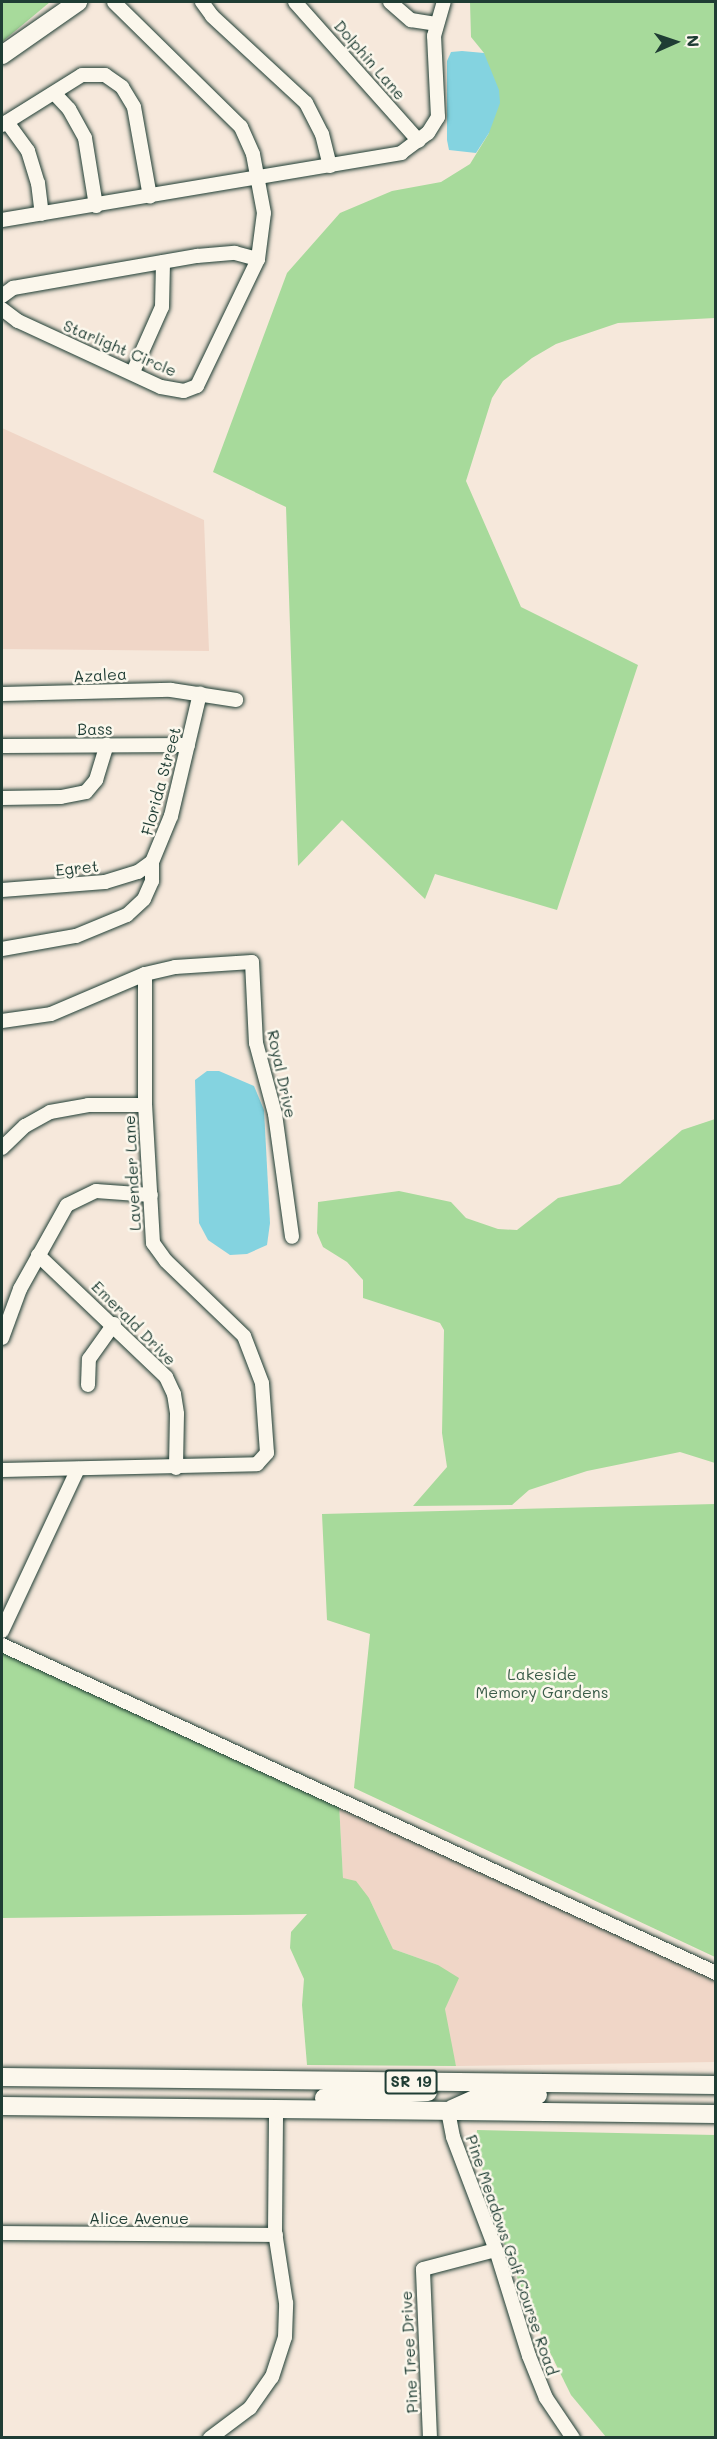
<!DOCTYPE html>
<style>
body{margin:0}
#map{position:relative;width:717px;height:2439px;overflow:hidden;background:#f6e8db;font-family:Mali,sans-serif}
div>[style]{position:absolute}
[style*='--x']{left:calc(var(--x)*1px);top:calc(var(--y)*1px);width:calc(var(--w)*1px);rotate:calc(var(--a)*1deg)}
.built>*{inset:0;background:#f0d6c7}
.green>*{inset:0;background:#a7da9b}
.water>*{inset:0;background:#84d3e0}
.roads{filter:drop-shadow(0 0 2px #1f3d34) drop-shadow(0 0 2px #1f3d34)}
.minor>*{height:14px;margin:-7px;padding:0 7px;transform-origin:7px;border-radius:7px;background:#fbf7ec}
.major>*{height:18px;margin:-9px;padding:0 9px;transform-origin:9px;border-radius:9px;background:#fbf7ec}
span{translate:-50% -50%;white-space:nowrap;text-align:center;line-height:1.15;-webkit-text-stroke:5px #fbf7ec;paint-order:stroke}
.shield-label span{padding:2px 4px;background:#fbf7ec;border:2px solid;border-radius:4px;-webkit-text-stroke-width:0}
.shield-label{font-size:15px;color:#1f3d34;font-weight:700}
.street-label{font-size:16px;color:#1f3d34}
.park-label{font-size:16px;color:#3a5c49}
.frame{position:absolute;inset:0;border:3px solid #1f3d34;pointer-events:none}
.north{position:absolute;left:645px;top:12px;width:60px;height:60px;-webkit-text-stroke:4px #fbf7ec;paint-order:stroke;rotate:87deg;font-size:16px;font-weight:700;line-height:24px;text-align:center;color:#1f3d34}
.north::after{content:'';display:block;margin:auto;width:21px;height:27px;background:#1f3d34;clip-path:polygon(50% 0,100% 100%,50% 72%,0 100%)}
</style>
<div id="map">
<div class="built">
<div style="clip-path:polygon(2px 428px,204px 520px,209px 651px,2px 649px)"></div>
<div style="clip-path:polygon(339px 1803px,715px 1979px,715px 2062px,456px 2066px,446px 2026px,445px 2009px,452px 1985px,438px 1965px,393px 1949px,369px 1898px,343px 1878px)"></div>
</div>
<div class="green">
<div style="clip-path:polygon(2px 2px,50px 2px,2px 42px)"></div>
<div style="clip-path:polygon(470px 2px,715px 2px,715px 318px,618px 323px,556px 344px,532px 358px,503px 381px,492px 398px,466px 481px,521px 607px,638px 665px,557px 910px,435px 874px,425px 899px,342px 820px,298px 866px,286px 507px,213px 472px,287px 273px,340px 213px,392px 191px,441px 182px,470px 164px,489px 133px,484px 53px,471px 37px)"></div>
<div style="clip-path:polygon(715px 1119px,715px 1463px,680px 1452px,587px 1471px,529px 1490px,512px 1505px,413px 1506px,447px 1467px,442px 1433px,444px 1330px,440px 1323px,363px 1298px,363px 1280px,347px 1262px,323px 1247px,317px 1233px,318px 1202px,399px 1191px,451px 1202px,466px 1218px,498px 1229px,517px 1230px,558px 1198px,620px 1184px,682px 1130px)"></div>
<div style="clip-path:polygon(715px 1504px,715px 1957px,354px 1788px,370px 1634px,327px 1620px,322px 1514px)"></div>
<div style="clip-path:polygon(2px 1650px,339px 1803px,343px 1878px,356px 1881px,369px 1898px,393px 1949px,438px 1965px,459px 1978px,445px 2009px,456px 2066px,307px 2065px,302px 2005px,304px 1979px,290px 1948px,291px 1932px,307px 1914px,2px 1918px)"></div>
<div style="clip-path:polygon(477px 2130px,715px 2135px,715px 2437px,606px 2437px,571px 2395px,533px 2318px,493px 2215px,476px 2142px)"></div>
</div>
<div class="water">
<div style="clip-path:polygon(462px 51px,484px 53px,499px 90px,500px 103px,489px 133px,476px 153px,449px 150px,447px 140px,447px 61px,451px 52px)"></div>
<div style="clip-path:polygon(207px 1071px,219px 1071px,254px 1086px,264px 1110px,270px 1223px,267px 1245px,247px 1254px,230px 1255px,208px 1240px,199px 1223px,195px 1080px)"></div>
</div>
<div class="roads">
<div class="minor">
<div style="--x:202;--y:2;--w:17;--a:54"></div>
<div style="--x:212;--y:16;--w:128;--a:42.8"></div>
<div style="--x:306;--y:103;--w:35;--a:63"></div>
<div style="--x:322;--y:134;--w:33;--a:76"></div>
<div style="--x:295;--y:2;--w:186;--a:48.3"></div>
<div style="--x:390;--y:2;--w:28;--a:41"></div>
<div style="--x:411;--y:20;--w:25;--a:9"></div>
<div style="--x:54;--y:93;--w:22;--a:47"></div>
<div style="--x:69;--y:109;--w:33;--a:61"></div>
<div style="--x:85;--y:138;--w:69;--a:80.8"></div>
<div style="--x:7;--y:122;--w:36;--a:54"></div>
<div style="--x:28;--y:151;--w:34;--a:73"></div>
<div style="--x:38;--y:183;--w:31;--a:83"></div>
<div style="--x:2;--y:125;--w:94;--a:-32"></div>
<div style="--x:82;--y:75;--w:23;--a:0"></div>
<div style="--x:105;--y:75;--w:21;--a:35"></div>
<div style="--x:122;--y:87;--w:23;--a:59"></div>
<div style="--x:134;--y:107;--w:91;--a:79.9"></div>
<div style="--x:2;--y:220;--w:405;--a:-9.5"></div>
<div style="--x:401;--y:153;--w:34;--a:-37"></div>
<div style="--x:428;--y:133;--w:19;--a:-58"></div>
<div style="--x:438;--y:117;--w:81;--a:-92.8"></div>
<div style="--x:434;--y:36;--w:35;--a:-74"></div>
<div style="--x:2;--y:296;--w:14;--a:-36"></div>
<div style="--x:13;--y:288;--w:187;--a:-9.9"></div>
<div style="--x:197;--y:256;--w:38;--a:-5"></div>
<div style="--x:235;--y:253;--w:24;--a:15"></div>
<div style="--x:2;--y:309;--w:20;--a:37"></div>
<div style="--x:18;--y:321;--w:157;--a:24.8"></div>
<div style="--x:161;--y:387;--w:23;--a:10"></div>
<div style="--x:184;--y:391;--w:14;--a:-21"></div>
<div style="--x:197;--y:386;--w:141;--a:-64.3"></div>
<div style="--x:258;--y:259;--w:46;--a:-82.6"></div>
<div style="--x:264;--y:213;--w:60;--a:-100.6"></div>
<div style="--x:253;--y:154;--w:30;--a:-114"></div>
<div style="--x:241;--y:127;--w:178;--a:-135.5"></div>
<div style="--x:133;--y:372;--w:71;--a:-66"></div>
<div style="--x:162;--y:307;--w:45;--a:-88.7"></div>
<div style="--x:2;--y:694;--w:169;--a:-1.4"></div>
<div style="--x:171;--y:690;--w:66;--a:8.7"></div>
<div style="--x:2;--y:746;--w:186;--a:-0.3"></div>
<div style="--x:2;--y:798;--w:59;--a:-1"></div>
<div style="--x:61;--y:797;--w:25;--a:-11"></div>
<div style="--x:86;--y:792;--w:16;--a:-50"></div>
<div style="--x:96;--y:780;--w:37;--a:-73"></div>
<div style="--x:2;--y:890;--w:103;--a:-4.4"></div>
<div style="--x:105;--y:882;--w:34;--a:-17"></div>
<div style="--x:138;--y:872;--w:17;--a:-36"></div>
<div style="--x:2;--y:949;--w:75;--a:-10"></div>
<div style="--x:76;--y:936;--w:55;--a:-22.4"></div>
<div style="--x:127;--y:915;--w:23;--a:-43"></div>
<div style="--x:144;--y:899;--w:20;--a:-66"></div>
<div style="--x:152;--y:881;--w:19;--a:-90"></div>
<div style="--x:152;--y:862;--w:50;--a:-67.6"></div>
<div style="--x:171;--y:816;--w:126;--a:-76.7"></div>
<div style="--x:2;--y:1021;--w:49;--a:-8.1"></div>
<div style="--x:51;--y:1014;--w:102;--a:-23.1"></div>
<div style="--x:145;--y:974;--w:31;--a:-13"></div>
<div style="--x:175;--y:967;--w:77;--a:-3.7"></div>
<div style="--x:252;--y:962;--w:81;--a:87.2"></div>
<div style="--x:256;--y:1043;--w:73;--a:75"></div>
<div style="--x:275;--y:1114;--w:124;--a:82.1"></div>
<div style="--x:2;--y:1148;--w:32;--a:-44"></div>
<div style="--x:25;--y:1126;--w:29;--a:-29"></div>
<div style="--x:50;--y:1112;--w:39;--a:-10"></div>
<div style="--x:88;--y:1105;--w:57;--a:0"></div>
<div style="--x:38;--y:1255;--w:177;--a:43.6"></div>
<div style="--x:166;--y:1377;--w:19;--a:65"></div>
<div style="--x:174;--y:1394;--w:20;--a:81"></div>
<div style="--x:177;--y:1414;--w:54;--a:91.1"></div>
<div style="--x:2;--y:1338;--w:52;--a:-69.8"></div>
<div style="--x:20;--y:1289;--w:96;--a:-60.8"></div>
<div style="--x:67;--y:1205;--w:32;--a:-26"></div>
<div style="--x:96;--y:1191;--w:55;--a:4.2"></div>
<div style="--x:88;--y:1385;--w:26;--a:-88"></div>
<div style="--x:89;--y:1359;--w:43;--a:-54.5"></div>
<div style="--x:2;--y:1470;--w:255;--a:-1.3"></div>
<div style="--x:257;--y:1464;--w:15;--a:-48"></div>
<div style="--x:267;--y:1453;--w:70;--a:-94.1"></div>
<div style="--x:262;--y:1383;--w:50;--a:-111"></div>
<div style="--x:244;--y:1336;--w:108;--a:-136.1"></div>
<div style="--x:166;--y:1261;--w:22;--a:-126"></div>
<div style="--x:153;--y:1243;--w:138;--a:-93.3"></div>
<div style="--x:145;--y:1105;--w:131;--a:-90"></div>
<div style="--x:2;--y:1631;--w:179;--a:-64.9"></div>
<div style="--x:2;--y:1645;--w:786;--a:24.67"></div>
<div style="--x:448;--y:2111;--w:26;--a:79"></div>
<div style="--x:453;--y:2137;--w:121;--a:69.2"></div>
<div style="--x:496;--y:2250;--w:111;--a:72.7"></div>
<div style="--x:529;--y:2356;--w:45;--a:68"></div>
<div style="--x:546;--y:2398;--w:48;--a:56"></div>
<div style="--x:2;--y:2233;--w:274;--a:0.4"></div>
<div style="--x:210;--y:2438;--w:50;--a:-36.9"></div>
<div style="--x:250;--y:2408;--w:38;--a:-55"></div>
<div style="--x:272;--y:2377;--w:42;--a:-72"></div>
<div style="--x:285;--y:2337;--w:34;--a:-88"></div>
<div style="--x:286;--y:2303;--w:72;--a:-98.8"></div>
<div style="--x:275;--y:2232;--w:123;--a:-89.5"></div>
<div style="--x:430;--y:2438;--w:169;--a:-92.4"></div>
<div style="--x:423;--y:2269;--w:75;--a:-14.6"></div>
</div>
<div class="major">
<div style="--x:2;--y:55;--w:93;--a:-34.9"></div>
<div style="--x:2;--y:2077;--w:714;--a:0.64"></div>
<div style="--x:324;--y:2098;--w:104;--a:-3.3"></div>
<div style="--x:2;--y:2106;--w:714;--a:0.64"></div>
<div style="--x:452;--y:2109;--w:27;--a:-24"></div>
<div style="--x:477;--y:2098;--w:61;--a:-2.8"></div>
</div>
</div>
<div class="shield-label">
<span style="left:411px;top:2082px">SR 19</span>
</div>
<div class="street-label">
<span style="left:370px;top:60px;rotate:49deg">Dolphin Lane</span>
<span style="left:120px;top:348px;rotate:23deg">Starlight Circle</span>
<span style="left:100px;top:675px;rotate:-3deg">Azalea</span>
<span style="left:95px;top:729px;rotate:-1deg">Bass</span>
<span style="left:161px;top:781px;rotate:-75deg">Florida Street</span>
<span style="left:77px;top:868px;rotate:-6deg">Egret</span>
<span style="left:282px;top:1074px;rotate:78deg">Royal Drive</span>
<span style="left:132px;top:1173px;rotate:-93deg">Lavender Lane</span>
<span style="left:134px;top:1323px;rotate:45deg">Emerald Drive</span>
<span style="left:139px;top:2218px">Alice Avenue</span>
<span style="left:512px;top:2255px;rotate:71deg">Pine Meadows Golf Course Road</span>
<span style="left:409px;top:2352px;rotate:-93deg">Pine Tree Drive</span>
</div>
<div class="park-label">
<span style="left:542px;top:1683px">Lakeside<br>Memory Gardens</span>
</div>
<div class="frame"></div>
<div class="north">N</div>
</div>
